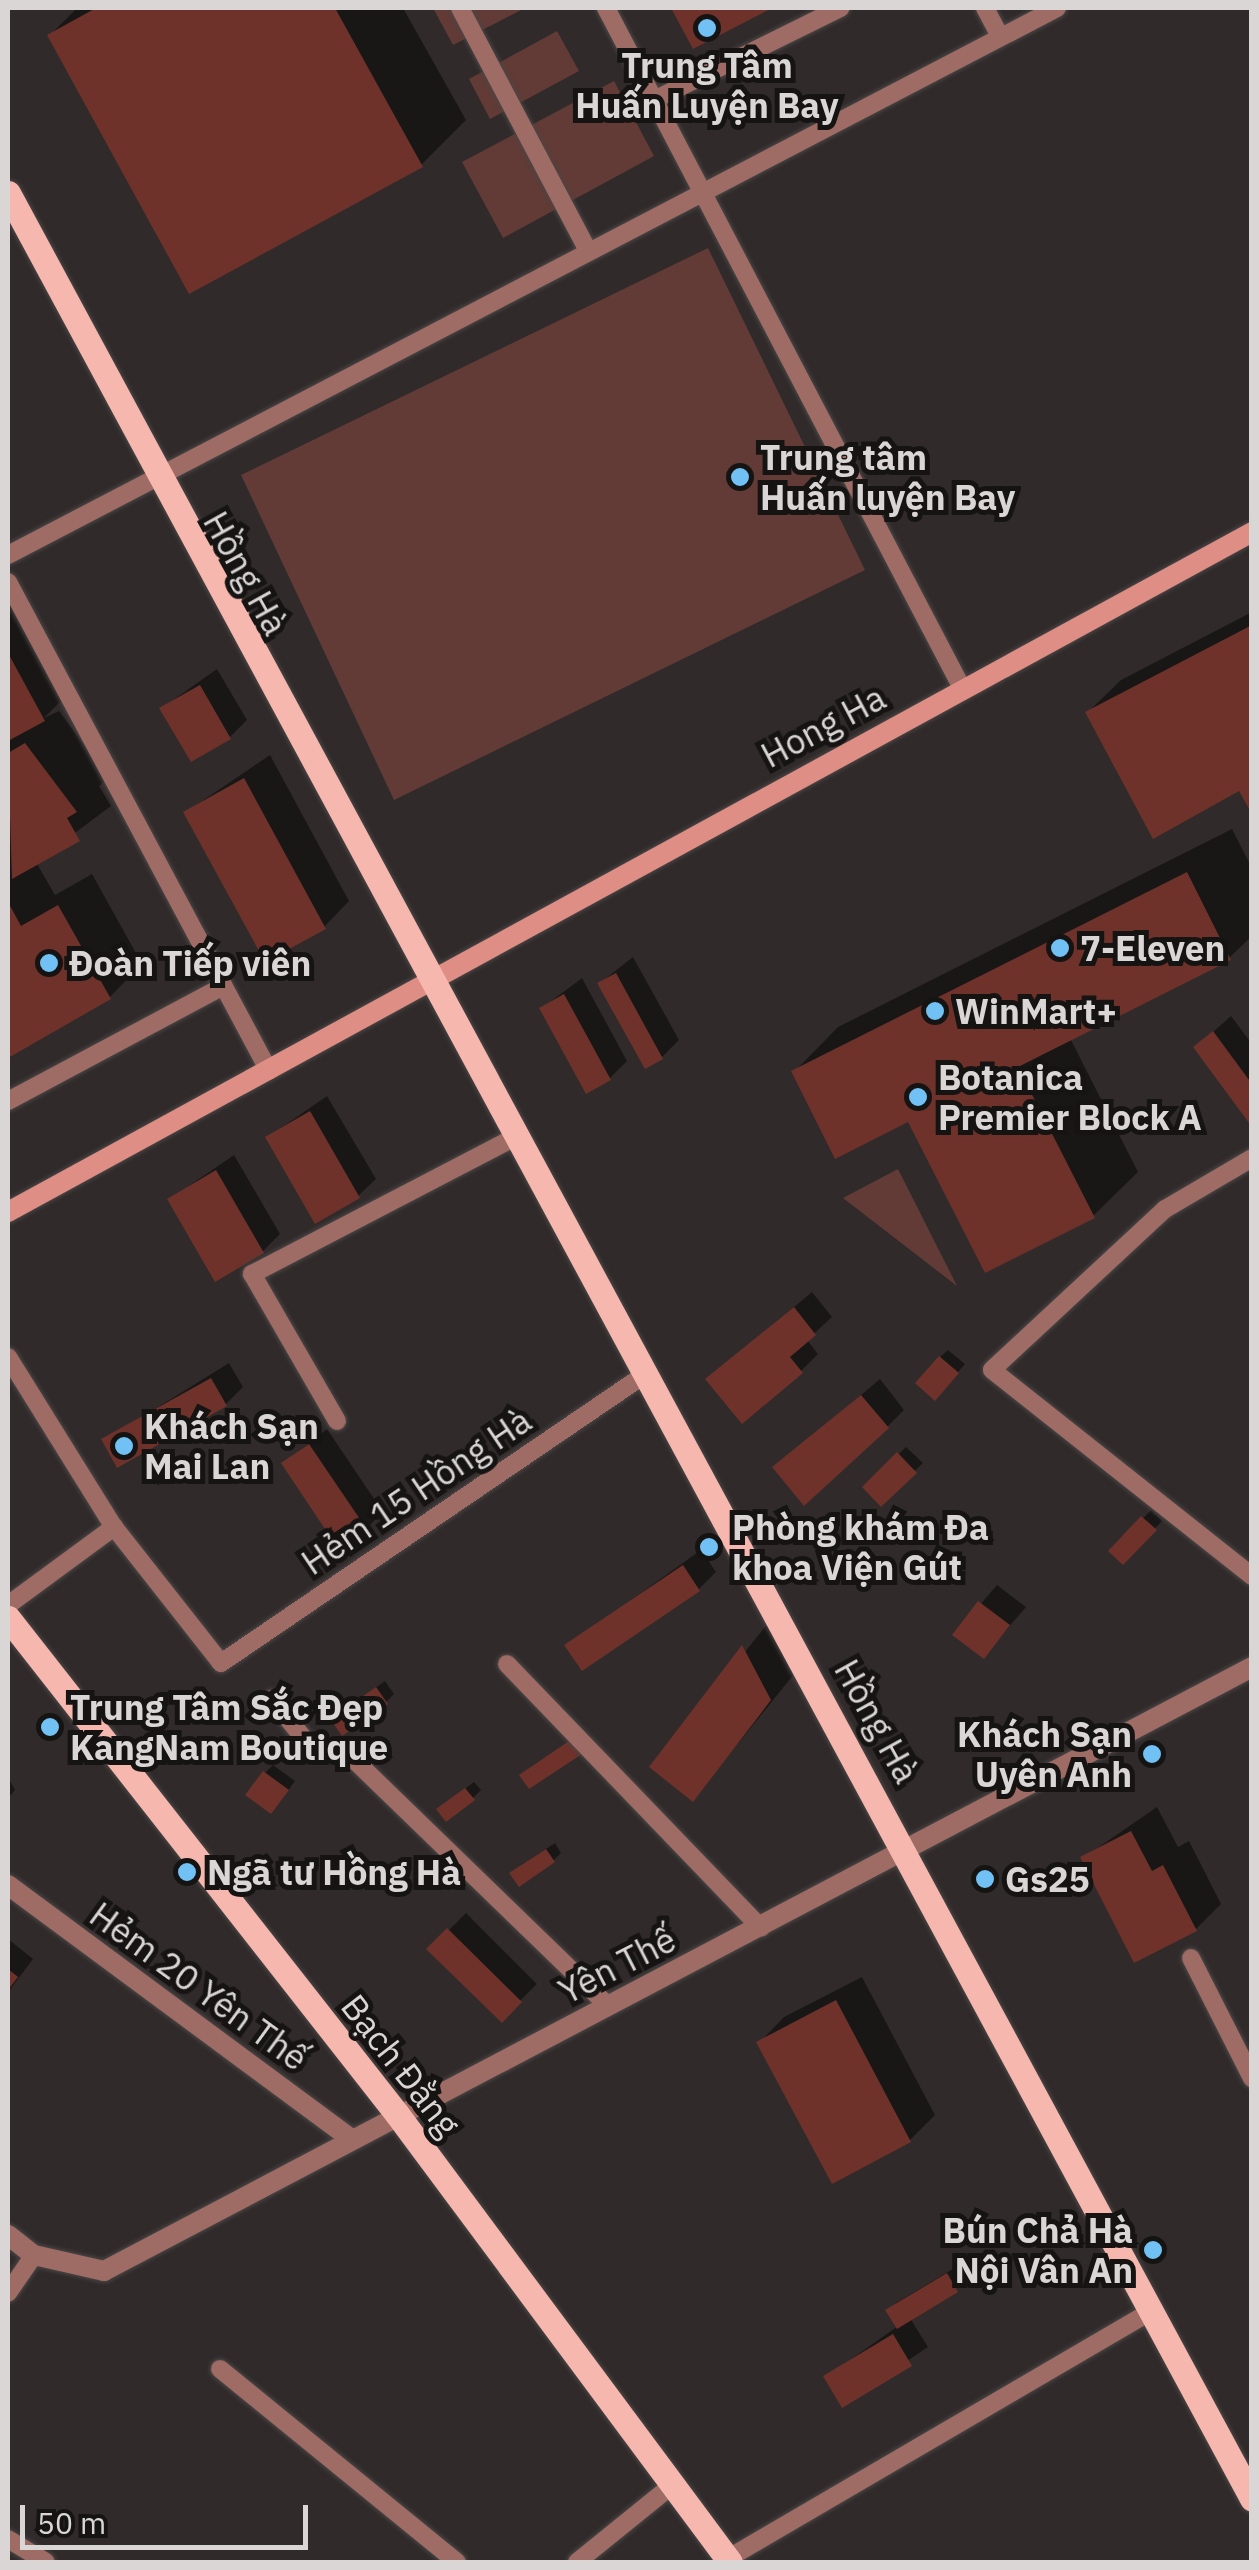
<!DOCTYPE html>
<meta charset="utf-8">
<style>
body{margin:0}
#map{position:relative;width:1259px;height:2570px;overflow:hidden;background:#302b2a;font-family:"IBM Plex Sans",sans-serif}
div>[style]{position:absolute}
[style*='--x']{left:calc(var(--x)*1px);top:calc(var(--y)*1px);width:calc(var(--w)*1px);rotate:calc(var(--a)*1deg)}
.green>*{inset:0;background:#623b36}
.shadow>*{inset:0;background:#0007}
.building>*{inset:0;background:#6e322b}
.roads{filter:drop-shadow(0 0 2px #4b4646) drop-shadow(0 0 2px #4b4646)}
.lane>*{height:18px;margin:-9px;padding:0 9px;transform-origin:9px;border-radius:9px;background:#9e6c64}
.street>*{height:20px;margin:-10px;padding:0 10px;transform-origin:10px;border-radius:10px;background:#9e6c64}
.secondary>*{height:20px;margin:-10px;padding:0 10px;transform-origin:10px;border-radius:10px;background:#de8e84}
.primary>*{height:25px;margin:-12.5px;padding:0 12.5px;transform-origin:12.5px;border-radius:12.5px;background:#f6b7ae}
.dots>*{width:28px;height:28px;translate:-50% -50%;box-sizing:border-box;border:5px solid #161413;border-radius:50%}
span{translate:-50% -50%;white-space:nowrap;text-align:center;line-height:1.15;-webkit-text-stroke:10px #161413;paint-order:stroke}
.poi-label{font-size:35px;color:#dad6d6;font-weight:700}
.left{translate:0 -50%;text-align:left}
.right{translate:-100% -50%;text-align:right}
.street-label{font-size:35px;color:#dad6d6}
.frame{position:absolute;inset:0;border:10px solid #dad6d6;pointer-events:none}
.scale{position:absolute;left:20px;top:2505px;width:288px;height:45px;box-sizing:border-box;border:5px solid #dad6d6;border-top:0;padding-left:12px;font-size:30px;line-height:35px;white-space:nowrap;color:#dad6d6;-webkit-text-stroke:8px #161413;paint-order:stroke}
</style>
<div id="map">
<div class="green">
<div style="clip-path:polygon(433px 8px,525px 8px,453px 45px)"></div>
<div style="clip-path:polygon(557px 31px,579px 71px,490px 119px,469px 79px)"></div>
<div style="clip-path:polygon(614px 81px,654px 156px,503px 238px,462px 162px)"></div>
<div style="clip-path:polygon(708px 248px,865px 570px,394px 800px,241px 475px)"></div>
<div style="clip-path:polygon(898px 1169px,957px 1286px,843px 1198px)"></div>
</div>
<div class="shadow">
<div style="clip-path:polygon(77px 8px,403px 8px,466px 120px,421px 165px,50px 35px)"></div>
<div style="clip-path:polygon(8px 582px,69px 693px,44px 718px,59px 711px,108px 778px,99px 786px,111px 806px,36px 862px,55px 895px,92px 874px,142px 964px,110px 997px,8px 1055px)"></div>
<div style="clip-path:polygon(1252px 612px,1252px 809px,1240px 787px,1088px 712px,1121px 680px)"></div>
<div style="clip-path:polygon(217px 669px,247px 720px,230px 737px,162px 708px)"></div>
<div style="clip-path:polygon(270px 755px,349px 901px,324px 927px,186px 812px)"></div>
<div style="clip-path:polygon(1232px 829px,1252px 868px,1252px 936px,1229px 958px,1070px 1038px,1138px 1172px,1093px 1216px,909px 1119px,794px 1072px,838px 1027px)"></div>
<div style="clip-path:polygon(633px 957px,679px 1040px,662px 1057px,600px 983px)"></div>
<div style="clip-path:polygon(582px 978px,627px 1061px,610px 1078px,542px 1008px)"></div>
<div style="clip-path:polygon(1231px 1016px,1252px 1044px,1252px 1121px,1196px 1047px)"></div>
<div style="clip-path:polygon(327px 1096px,376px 1179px,358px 1196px,268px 1137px)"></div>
<div style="clip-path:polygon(234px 1155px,280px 1234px,263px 1251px,170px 1199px)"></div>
<div style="clip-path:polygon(812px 1292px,832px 1317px,807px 1340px,818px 1354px,801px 1371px,708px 1379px)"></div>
<div style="clip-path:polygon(948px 1350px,965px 1364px,943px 1390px,940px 1357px)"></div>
<div style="clip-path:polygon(229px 1363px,243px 1387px,226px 1404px,105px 1440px)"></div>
<div style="clip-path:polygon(880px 1379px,904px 1410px,887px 1427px,776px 1467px)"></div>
<div style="clip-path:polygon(327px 1429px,383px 1512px,366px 1529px,284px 1463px)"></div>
<div style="clip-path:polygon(906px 1447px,923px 1463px,881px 1503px,865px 1487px)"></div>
<div style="clip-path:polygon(1151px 1510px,1162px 1521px,1123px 1562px,1112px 1551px)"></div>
<div style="clip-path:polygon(701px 1550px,716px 1572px,699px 1589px,567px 1646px)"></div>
<div style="clip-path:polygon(997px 1585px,1026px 1607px,984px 1656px,955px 1634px)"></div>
<div style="clip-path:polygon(769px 1622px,795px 1673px,693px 1799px,652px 1767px)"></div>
<div style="clip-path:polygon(385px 1681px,394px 1694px,386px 1702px,341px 1712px)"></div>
<div style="clip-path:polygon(273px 1765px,295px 1781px,279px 1803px,265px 1773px)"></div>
<div style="clip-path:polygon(8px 1777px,15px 1790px,8px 1798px)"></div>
<div style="clip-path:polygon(474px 1782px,481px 1790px,473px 1798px,447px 1802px)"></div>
<div style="clip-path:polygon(1157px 1807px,1178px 1847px,1189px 1841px,1221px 1904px,1196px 1929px,1083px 1858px)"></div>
<div style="clip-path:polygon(555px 1843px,561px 1853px,554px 1860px,520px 1866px)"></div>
<div style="clip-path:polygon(466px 1913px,537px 1984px,502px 2019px,430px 1949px)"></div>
<div style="clip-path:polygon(8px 1939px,33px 1959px,8px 1992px)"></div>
<div style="clip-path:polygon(862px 1977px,935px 2115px,910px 2140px,759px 2043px,784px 2017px)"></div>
<div style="clip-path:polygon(956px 2267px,965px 2282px,910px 2318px,928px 2347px,843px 2404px,826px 2377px,898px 2326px,889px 2311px,896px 2303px)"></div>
</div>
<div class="building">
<div style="clip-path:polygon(96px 8px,335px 8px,423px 167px,189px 294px,47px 35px)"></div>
<div style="clip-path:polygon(671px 8px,772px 8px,693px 49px)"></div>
<div style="clip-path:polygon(1252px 625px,1252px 814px,1239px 791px,1153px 839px,1085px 712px)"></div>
<div style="clip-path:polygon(8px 653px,45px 721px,8px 741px)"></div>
<div style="clip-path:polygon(200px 685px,231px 739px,191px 762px,159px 708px)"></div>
<div style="clip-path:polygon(25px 743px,77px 812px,67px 818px,80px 841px,12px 879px,8px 753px)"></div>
<div style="clip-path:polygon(244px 778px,326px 929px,265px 962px,183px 812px)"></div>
<div style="clip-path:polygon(1187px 872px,1231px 960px,1018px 1067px,1095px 1218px,985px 1273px,908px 1122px,835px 1159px,791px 1071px)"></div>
<div style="clip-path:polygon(8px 902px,21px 926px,58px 905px,111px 999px,8px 1058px)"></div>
<div style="clip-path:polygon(616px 973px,663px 1059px,645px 1069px,597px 983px)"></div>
<div style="clip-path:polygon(564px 994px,611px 1080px,586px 1094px,539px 1008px)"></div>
<div style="clip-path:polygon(1213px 1031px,1252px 1084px,1252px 1127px,1193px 1047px)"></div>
<div style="clip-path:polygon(310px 1111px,360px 1198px,315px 1224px,265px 1137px)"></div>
<div style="clip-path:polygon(216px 1170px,264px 1253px,215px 1282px,167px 1199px)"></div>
<div style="clip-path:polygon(794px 1307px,816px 1335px,790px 1357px,803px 1373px,742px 1424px,705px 1379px)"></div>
<div style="clip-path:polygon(939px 1356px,959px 1373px,935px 1401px,915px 1383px)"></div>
<div style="clip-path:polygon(211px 1378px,227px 1406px,117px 1468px,101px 1439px)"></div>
<div style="clip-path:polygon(861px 1395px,889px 1428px,804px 1506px,772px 1467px)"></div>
<div style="clip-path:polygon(309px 1444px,368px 1531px,339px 1550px,281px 1463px)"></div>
<div style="clip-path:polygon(897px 1452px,917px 1473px,881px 1507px,862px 1487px)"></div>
<div style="clip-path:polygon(1141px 1516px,1157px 1530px,1123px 1565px,1108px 1551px)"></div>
<div style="clip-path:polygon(683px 1565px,700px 1591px,582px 1671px,564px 1645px)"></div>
<div style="clip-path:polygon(978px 1601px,1010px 1625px,984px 1659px,952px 1635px)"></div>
<div style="clip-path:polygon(742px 1645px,771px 1700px,693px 1802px,649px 1767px)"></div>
<div style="clip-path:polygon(376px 1687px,388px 1704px,342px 1736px,330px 1719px)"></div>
<div style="clip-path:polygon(572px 1739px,582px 1754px,529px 1789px,519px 1775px)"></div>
<div style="clip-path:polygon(263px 1771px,289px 1790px,271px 1814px,245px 1795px)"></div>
<div style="clip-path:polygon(465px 1788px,475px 1800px,446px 1822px,436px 1809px)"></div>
<div style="clip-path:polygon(1131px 1831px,1152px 1871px,1163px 1865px,1197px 1931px,1134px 1963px,1080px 1857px)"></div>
<div style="clip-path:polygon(546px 1849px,555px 1862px,519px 1887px,509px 1873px)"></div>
<div style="clip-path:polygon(447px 1928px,522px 2002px,502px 2023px,426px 1949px)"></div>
<div style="clip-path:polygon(8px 1969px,18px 1977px,8px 1990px)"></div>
<div style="clip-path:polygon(836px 2000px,911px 2142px,832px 2184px,756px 2042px)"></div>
<div style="clip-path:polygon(947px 2273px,958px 2292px,897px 2329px,885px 2310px)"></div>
<div style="clip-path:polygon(893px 2334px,912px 2366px,842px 2408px,823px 2376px)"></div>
</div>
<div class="roads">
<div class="lane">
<div style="--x:460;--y:8;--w:272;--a:62.2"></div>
<div style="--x:606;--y:8;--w:768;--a:62.37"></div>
<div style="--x:985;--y:8;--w:32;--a:62"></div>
<div style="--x:654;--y:100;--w:208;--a:-26.3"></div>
<div style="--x:8;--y:555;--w:1183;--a:-27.54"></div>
<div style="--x:8;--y:582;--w:554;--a:61.91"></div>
<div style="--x:8;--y:1101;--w:244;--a:-28.1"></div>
<div style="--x:1252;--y:1158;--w:101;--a:149.6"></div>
<div style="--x:1165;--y:1209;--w:236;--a:137.1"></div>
<div style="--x:992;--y:1370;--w:332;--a:38.4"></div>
<div style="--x:8;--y:1357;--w:200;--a:58.1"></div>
<div style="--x:114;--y:1527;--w:173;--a:51.8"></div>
<div style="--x:221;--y:1663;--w:515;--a:-34.25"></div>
<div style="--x:337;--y:1421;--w:170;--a:-120"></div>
<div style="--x:252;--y:1274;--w:297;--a:-27.5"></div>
<div style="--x:8;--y:1605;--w:132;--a:-36.3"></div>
<div style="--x:507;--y:1664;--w:366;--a:46.1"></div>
<div style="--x:272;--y:1699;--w:67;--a:51.1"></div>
<div style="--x:314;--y:1751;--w:29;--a:-4"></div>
<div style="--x:343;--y:1749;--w:369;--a:44.1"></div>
<div style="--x:1191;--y:1958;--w:135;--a:63.1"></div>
<div style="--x:8;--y:2293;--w:46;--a:-55.6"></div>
<div style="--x:220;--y:2369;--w:306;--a:39.2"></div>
<div style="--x:8;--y:2539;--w:44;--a:31.2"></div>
<div style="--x:727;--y:2559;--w:490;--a:-30.3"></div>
<div style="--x:577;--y:2562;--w:119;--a:-38.9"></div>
</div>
<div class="street">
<div style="--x:8;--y:1885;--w:427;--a:36.5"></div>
<div style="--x:8;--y:2235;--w:33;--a:38"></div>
<div style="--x:34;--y:2255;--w:72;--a:12.9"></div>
<div style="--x:104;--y:2271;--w:1297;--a:-27.75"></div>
</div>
<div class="secondary">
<div style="--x:8;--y:1212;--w:1418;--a:-28.66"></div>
</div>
<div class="primary">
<div style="--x:8;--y:193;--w:2620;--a:61.65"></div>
<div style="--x:8;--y:1618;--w:630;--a:51.89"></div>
<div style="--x:397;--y:2114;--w:558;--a:53.38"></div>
</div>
</div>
<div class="dots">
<div style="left:707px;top:28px;background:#71c1f5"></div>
<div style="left:740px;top:477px;background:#71c1f5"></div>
<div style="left:1060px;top:948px;background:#71c1f5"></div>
<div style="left:49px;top:963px;background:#71c1f5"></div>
<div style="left:935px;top:1011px;background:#71c1f5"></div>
<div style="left:918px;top:1097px;background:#71c1f5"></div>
<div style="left:124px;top:1446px;background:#71c1f5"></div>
<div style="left:709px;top:1547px;background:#71c1f5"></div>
<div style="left:50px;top:1727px;background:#71c1f5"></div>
<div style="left:1152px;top:1754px;background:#71c1f5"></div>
<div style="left:187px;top:1872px;background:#71c1f5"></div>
<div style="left:985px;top:1879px;background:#71c1f5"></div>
<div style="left:1153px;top:2250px;background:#71c1f5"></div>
</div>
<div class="poi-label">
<span style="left:707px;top:85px">Trung Tâm<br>Huấn Luyện Bay</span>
<span class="left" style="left:760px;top:477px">Trung tâm<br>Huấn luyện Bay</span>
<span class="left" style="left:1080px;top:948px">7-Eleven</span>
<span class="left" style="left:69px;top:963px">Đoàn Tiếp viên</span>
<span class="left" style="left:955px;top:1011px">WinMart+</span>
<span class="left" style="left:938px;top:1097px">Botanica<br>Premier Block A</span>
<span class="left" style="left:144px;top:1446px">Khách Sạn<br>Mai Lan</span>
<span class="left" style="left:732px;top:1547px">Phòng khám Đa<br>khoa Viện Gút</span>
<span class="left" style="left:70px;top:1727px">Trung Tâm Sắc Đẹp<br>KangNam Boutique</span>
<span class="right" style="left:1132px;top:1754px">Khách Sạn<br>Uyên Anh</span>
<span class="left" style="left:207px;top:1872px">Ngã tư Hồng Hà</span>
<span class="left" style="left:1005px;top:1879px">Gs25</span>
<span class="right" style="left:1133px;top:2250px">Bún Chả Hà<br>Nội Vân An</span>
</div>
<div class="street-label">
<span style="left:246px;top:573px;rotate:61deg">Hồng Hà</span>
<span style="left:823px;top:726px;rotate:-28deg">Hong Ha</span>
<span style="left:416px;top:1491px;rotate:-34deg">Hẻm 15 Hồng Hà</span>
<span style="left:877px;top:1721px;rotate:61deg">Hồng Hà</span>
<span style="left:617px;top:1965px;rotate:-27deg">Yên Thế</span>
<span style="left:199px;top:1986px;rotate:36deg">Hẻm 20 Yên Thế</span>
<span style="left:401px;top:2065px;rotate:52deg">Bạch Đằng</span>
</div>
<div class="frame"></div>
<div class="scale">50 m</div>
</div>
